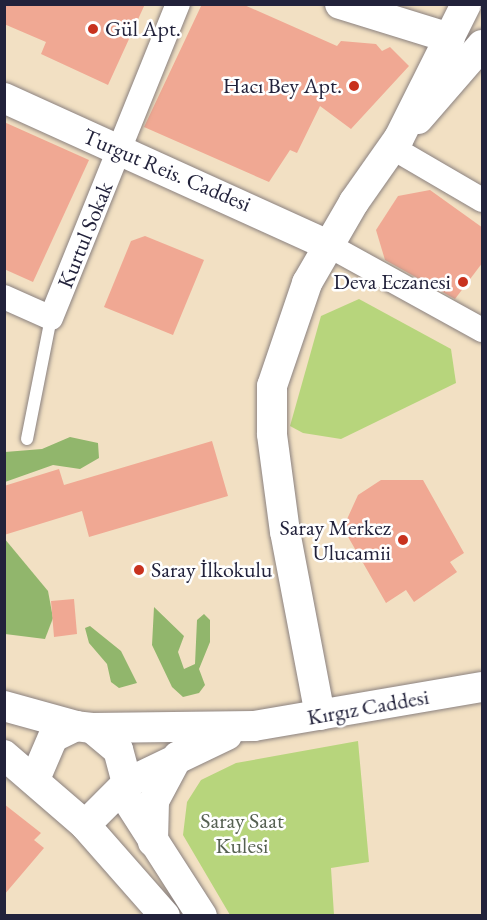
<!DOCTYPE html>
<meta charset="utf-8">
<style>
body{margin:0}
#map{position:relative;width:487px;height:920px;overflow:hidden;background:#f2e0c3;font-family:"EB Garamond",serif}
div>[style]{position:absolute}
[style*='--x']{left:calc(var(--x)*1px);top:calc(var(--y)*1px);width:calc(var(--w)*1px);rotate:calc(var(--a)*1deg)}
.green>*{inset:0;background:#b7d57c}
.forest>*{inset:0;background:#91b66c}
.building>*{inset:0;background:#f0a893}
.roads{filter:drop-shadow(0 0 2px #8a817f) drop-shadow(0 0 2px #8a817f)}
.service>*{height:12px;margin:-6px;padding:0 6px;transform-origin:6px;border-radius:6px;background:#fff}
.minor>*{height:24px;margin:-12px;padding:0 12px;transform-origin:12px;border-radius:12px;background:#fff}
.tertiary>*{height:30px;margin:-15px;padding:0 15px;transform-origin:15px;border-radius:15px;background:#fff}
.dots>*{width:16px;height:16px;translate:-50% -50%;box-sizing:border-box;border:3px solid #fff;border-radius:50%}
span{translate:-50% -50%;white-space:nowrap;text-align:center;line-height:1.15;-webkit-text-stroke:5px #fff;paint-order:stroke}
.poi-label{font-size:22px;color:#22223b}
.left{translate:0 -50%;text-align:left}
.right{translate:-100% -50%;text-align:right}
.street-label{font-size:22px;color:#22223b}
.park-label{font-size:22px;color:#566152}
.frame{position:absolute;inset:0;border:6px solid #22223b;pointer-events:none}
</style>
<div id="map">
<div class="green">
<div style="clip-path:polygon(359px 299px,451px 349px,456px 383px,341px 439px,303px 433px,290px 426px,321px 316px)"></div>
<div style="clip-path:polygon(358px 741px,369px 862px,331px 868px,334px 915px,230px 915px,183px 835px,187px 802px,201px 780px,236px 763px)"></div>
</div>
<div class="forest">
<div style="clip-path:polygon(70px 437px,98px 443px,99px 458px,80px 469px,53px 465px,5px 482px,5px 452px,42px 449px)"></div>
<div style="clip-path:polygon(4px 538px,48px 591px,53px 618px,45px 639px,5px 634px)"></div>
<div style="clip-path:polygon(154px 607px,184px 636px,178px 652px,184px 669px,195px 664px,197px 620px,204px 614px,210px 620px,210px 642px,199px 669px,205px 685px,199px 693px,183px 697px,172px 687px,152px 645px)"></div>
<div style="clip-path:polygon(90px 626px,121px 651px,137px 683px,119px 688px,111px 682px,107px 664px,89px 643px,85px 628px)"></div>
</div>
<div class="building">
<div style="clip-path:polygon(4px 4px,145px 4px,108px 85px,41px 54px,46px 42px,4px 24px)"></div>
<div style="clip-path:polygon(202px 4px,242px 4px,337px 46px,341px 41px,376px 44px,382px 51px,390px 47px,409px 66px,351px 129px,320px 106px,297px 153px,290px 150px,269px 182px,144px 127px)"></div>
<div style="clip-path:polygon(4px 122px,89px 160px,33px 282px,4px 269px)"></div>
<div style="clip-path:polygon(430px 190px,483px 228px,483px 262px,455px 299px,385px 260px,376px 230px,398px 196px)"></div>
<div style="clip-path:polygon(145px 236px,204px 260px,173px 335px,104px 307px,131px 241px)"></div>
<div style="clip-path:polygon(212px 441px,228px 496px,89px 537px,82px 511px,4px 535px,4px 486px,59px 469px,64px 485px)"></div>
<div style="clip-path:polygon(381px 480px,423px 480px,464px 553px,450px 562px,457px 572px,414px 602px,406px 590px,386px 603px,343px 528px,358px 495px)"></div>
<div style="clip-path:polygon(74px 599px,77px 634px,54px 637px,51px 601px)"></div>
<div style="clip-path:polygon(4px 804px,41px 833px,34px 840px,44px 848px,4px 895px)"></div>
</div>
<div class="roads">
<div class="service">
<div style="--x:27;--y:439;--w:123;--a:-78.8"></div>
</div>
<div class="minor">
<div style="--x:393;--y:148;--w:103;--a:30.3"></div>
<div style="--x:328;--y:245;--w:176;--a:28.9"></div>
<div style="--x:4;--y:297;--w:51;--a:24.1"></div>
<div style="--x:51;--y:318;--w:339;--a:-68"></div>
</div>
<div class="tertiary">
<div style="--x:340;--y:4;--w:115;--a:17.2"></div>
<div style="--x:4;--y:98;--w:356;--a:24.4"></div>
<div style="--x:418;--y:119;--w:98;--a:-49.1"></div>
<div style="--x:4;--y:706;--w:75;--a:15.5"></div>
<div style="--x:320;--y:715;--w:186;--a:-100.8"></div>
<div style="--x:285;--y:532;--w:99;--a:-97.6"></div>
<div style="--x:272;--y:434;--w:48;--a:-90"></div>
<div style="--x:272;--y:386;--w:109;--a:-71.2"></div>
<div style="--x:307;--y:283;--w:94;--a:-59.9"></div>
<div style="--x:354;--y:202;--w:78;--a:-54.9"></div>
<div style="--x:399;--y:138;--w:150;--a:-63.4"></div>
<div style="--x:92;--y:728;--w:162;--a:-0.7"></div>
<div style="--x:254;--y:726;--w:231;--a:-9.7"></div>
<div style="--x:4;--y:755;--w:107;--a:40.8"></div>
<div style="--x:85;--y:825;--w:59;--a:-45"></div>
<div style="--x:127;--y:783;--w:34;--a:-105"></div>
<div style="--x:118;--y:750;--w:34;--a:-140"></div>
<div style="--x:92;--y:728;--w:16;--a:-173"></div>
<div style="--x:76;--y:726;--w:25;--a:154"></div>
<div style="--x:53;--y:737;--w:46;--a:113.2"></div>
<div style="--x:127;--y:783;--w:111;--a:-25.6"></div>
<div style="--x:123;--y:793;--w:146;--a:57.3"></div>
<div style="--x:85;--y:825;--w:121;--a:48.7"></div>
<div style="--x:153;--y:842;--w:41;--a:-88.6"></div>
<div style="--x:154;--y:801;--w:51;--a:-61.9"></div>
</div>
</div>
<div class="dots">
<div style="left:93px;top:29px;background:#c8321e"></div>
<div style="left:354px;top:86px;background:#c8321e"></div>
<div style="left:463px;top:282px;background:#c8321e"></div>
<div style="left:403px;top:540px;background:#c8321e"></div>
<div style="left:139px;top:570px;background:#c8321e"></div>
</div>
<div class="poi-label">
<span class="left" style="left:105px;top:29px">Gül Apt.</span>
<span class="right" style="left:342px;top:86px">Hacı Bey Apt.</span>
<span class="right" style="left:451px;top:282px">Deva Eczanesi</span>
<span class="right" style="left:391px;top:540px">Saray Merkez<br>Ulucamii</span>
<span class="left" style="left:151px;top:570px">Saray İlkokulu</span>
</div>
<div class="street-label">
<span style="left:167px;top:170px;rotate:23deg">Turgut Reis. Caddesi</span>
<span style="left:85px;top:235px;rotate:-68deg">Kurtul Sokak</span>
<span style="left:368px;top:707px;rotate:-10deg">Kırgız Caddesi</span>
</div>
<div class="park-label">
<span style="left:242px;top:833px">Saray Saat<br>Kulesi</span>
</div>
<div class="frame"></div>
</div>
